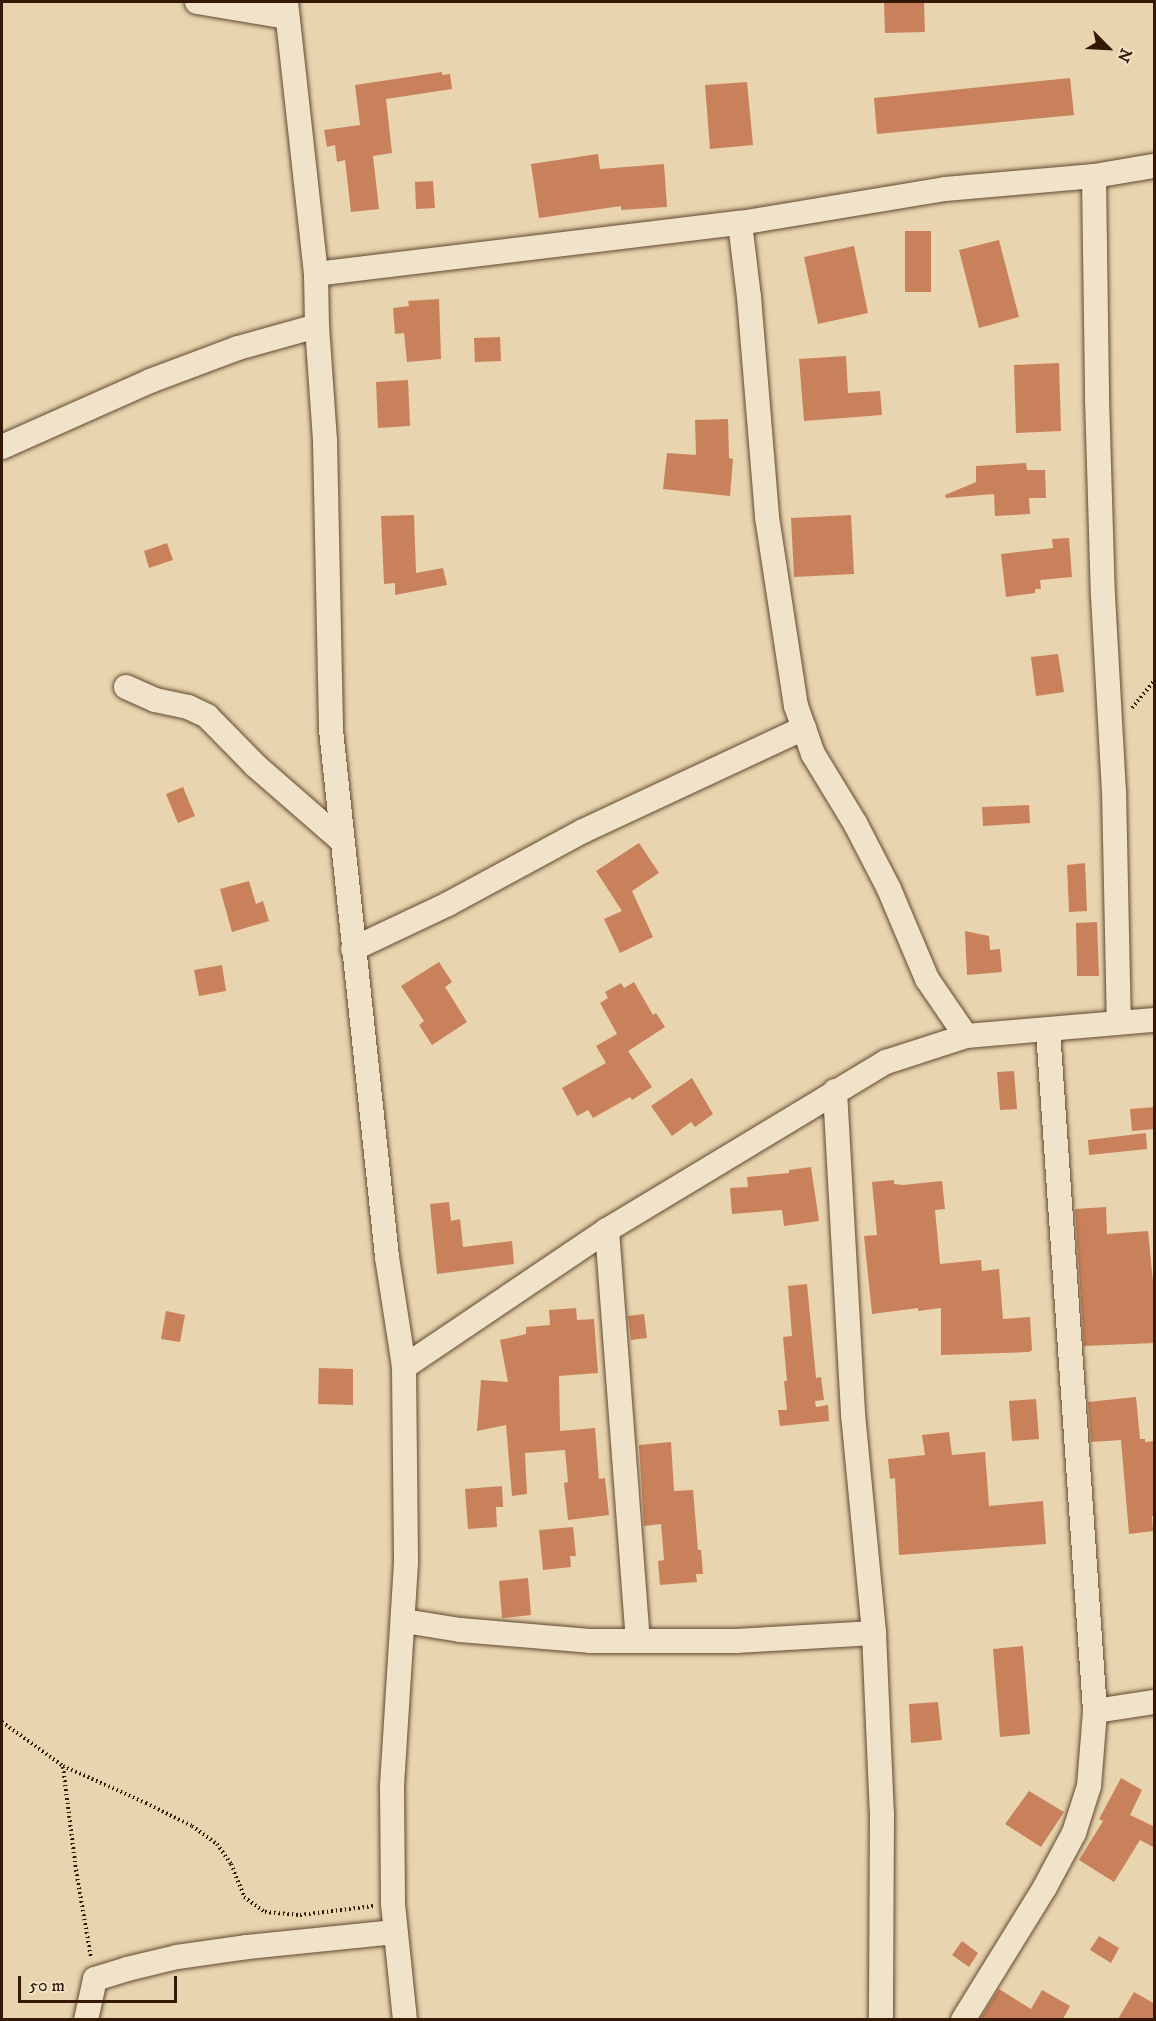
<!DOCTYPE html>
<style>
body{margin:0}
#map{position:relative;width:1156px;height:2021px;overflow:hidden;background:#e8d4ae;font-family:"IM FELL DW Pica",serif}
div>[style]{position:absolute}
[style*='--x']{left:calc(var(--x)*1px);top:calc(var(--y)*1px);width:calc(var(--w)*1px);rotate:calc(var(--a)*1deg)}
.building>*{inset:0;background:#c9815b}
.path>*{height:4px;margin-top:-2px;transform-origin:0;background:repeating-linear-gradient(90deg,#351906 0 1.5px,transparent 0 4.5px)}
.roads{filter:drop-shadow(0 0 2px #624830) drop-shadow(0 0 2px #624830)}
.minor>*{height:24px;margin:-12px;padding:0 12px;transform-origin:12px;border-radius:12px;background:#f0e3ca}
span{translate:-50% -50%;white-space:nowrap;text-align:center;line-height:1.15;-webkit-text-stroke:4.5px #f0e3ca;paint-order:stroke}
.frame{position:absolute;inset:0;border:3px solid #351906;pointer-events:none}
.north{position:absolute;left:1078px;top:18px;width:60px;height:60px;-webkit-text-stroke:4px #f0e3ca;paint-order:stroke;rotate:114deg;font-size:16px;font-weight:700;line-height:24px;text-align:center;color:#351906}
.north::after{content:'';display:block;margin:auto;width:21px;height:27px;background:#351906;clip-path:polygon(50% 0,100% 100%,50% 72%,0 100%)}
.scale{position:absolute;left:18px;top:1976px;width:159px;height:27px;box-sizing:border-box;border:3px solid #351906;border-top:0;padding-left:8px;font-size:18px;line-height:21px;white-space:nowrap;color:#351906;-webkit-text-stroke:4px #f0e3ca;paint-order:stroke}
</style>
<div id="map">
<div class="building">
<div style="clip-path:polygon(884px 2px,924px 2px,925px 32px,885px 33px)"></div>
<div style="clip-path:polygon(442px 72px,442px 75px,450px 74px,452px 89px,386px 99px,392px 153px,373px 156px,379px 209px,351px 212px,345px 160px,337px 162px,335px 145px,327px 147px,324px 130px,360px 125px,355px 85px)"></div>
<div style="clip-path:polygon(1070px 78px,1074px 115px,877px 134px,874px 98px)"></div>
<div style="clip-path:polygon(747px 82px,753px 145px,710px 149px,705px 85px)"></div>
<div style="clip-path:polygon(598px 154px,600px 169px,664px 164px,667px 207px,621px 210px,621px 206px,539px 218px,531px 164px)"></div>
<div style="clip-path:polygon(433px 181px,435px 208px,416px 209px,415px 182px)"></div>
<div style="clip-path:polygon(905px 231px,931px 231px,931px 292px,905px 292px)"></div>
<div style="clip-path:polygon(999px 240px,1019px 317px,979px 328px,959px 250px)"></div>
<div style="clip-path:polygon(854px 246px,868px 313px,818px 324px,804px 257px)"></div>
<div style="clip-path:polygon(439px 299px,441px 359px,407px 362px,404px 333px,395px 334px,393px 308px,409px 306px,408px 301px)"></div>
<div style="clip-path:polygon(500px 337px,501px 361px,475px 362px,474px 338px)"></div>
<div style="clip-path:polygon(846px 356px,848px 393px,880px 391px,882px 415px,804px 421px,799px 359px)"></div>
<div style="clip-path:polygon(1059px 363px,1061px 431px,1016px 433px,1014px 365px)"></div>
<div style="clip-path:polygon(408px 380px,410px 426px,378px 428px,376px 382px)"></div>
<div style="clip-path:polygon(728px 419px,729px 458px,733px 459px,730px 496px,663px 489px,667px 453px,696px 455px,695px 420px)"></div>
<div style="clip-path:polygon(1026px 463px,1027px 470px,1045px 470px,1046px 498px,1029px 498px,1030px 514px,995px 516px,994px 494px,946px 498px,945px 495px,976px 482px,976px 466px)"></div>
<div style="clip-path:polygon(414px 515px,416px 573px,443px 568px,447px 585px,395px 595px,395px 583px,384px 584px,381px 516px)"></div>
<div style="clip-path:polygon(851px 515px,854px 574px,794px 577px,791px 518px)"></div>
<div style="clip-path:polygon(1069px 538px,1072px 577px,1040px 580px,1041px 589px,1035px 589px,1035px 593px,1006px 597px,1001px 554px,1053px 548px,1052px 539px)"></div>
<div style="clip-path:polygon(167px 543px,173px 560px,149px 568px,144px 551px)"></div>
<div style="clip-path:polygon(1058px 654px,1064px 692px,1036px 696px,1031px 657px)"></div>
<div style="clip-path:polygon(183px 787px,195px 816px,178px 823px,166px 794px)"></div>
<div style="clip-path:polygon(1029px 805px,1030px 823px,983px 826px,982px 807px)"></div>
<div style="clip-path:polygon(639px 843px,659px 873px,632px 891px,653px 937px,620px 953px,604px 919px,622px 911px,596px 871px)"></div>
<div style="clip-path:polygon(1085px 863px,1087px 911px,1069px 912px,1067px 865px)"></div>
<div style="clip-path:polygon(249px 881px,256px 904px,263px 901px,269px 921px,232px 932px,220px 889px)"></div>
<div style="clip-path:polygon(1097px 922px,1099px 976px,1077px 976px,1076px 923px)"></div>
<div style="clip-path:polygon(965px 931px,989px 936px,990px 950px,1000px 949px,1002px 972px,967px 975px)"></div>
<div style="clip-path:polygon(439px 962px,452px 982px,445px 987px,467px 1022px,432px 1045px,419px 1025px,424px 1021px,401px 986px)"></div>
<div style="clip-path:polygon(222px 965px,226px 991px,199px 996px,194px 970px)"></div>
<div style="clip-path:polygon(634px 982px,653px 1015px,656px 1013px,665px 1027px,628px 1051px,652px 1087px,632px 1100px,630px 1097px,593px 1118px,588px 1110px,577px 1116px,562px 1088px,606px 1063px,596px 1046px,617px 1034px,600px 1003px,608px 998px,605px 992px,621px 983px,624px 988px)"></div>
<div style="clip-path:polygon(1014px 1071px,1017px 1109px,1000px 1110px,997px 1072px)"></div>
<div style="clip-path:polygon(692px 1078px,713px 1114px,695px 1127px,691px 1122px,672px 1136px,651px 1106px)"></div>
<div style="clip-path:polygon(1155px 1107px,1155px 1129px,1132px 1131px,1130px 1109px)"></div>
<div style="clip-path:polygon(1146px 1133px,1147px 1149px,1089px 1155px,1088px 1140px)"></div>
<div style="clip-path:polygon(811px 1167px,819px 1221px,784px 1226px,782px 1210px,732px 1214px,730px 1188px,748px 1187px,747px 1177px,789px 1173px,789px 1170px)"></div>
<div style="clip-path:polygon(894px 1180px,894px 1184px,903px 1185px,942px 1181px,945px 1209px,935px 1210px,940px 1264px,981px 1260px,982px 1271px,999px 1269px,1003px 1319px,1030px 1317px,1032px 1350px,1029px 1352px,941px 1355px,941px 1308px,918px 1311px,918px 1308px,872px 1314px,864px 1236px,877px 1235px,872px 1182px)"></div>
<div style="clip-path:polygon(449px 1202px,451px 1221px,460px 1219px,463px 1247px,512px 1241px,514px 1264px,437px 1274px,430px 1204px)"></div>
<div style="clip-path:polygon(1106px 1207px,1107px 1234px,1148px 1231px,1154px 1292px,1154px 1343px,1084px 1346px,1075px 1209px)"></div>
<div style="clip-path:polygon(807px 1284px,816px 1378px,821px 1377px,824px 1400px,815px 1401px,816px 1407px,828px 1405px,829px 1421px,780px 1426px,778px 1410px,787px 1410px,784px 1381px,787px 1381px,783px 1337px,792px 1336px,788px 1286px)"></div>
<div style="clip-path:polygon(576px 1308px,577px 1320px,594px 1319px,598px 1373px,559px 1376px,560px 1431px,595px 1428px,599px 1479px,605px 1478px,609px 1515px,568px 1520px,564px 1483px,568px 1482px,565px 1450px,525px 1453px,527px 1494px,512px 1496px,506px 1425px,477px 1431px,481px 1380px,508px 1382px,500px 1340px,526px 1334px,526px 1327px,550px 1325px,549px 1310px)"></div>
<div style="clip-path:polygon(166px 1311px,185px 1315px,180px 1342px,161px 1339px)"></div>
<div style="clip-path:polygon(644px 1314px,647px 1338px,631px 1340px,628px 1316px)"></div>
<div style="clip-path:polygon(319px 1368px,353px 1369px,353px 1405px,318px 1404px)"></div>
<div style="clip-path:polygon(1136px 1397px,1140px 1439px,1145px 1439px,1145px 1442px,1155px 1441px,1155px 1516px,1152px 1516px,1153px 1531px,1129px 1534px,1121px 1440px,1091px 1442px,1088px 1402px)"></div>
<div style="clip-path:polygon(1036px 1399px,1039px 1439px,1012px 1441px,1009px 1401px)"></div>
<div style="clip-path:polygon(949px 1432px,952px 1455px,985px 1452px,989px 1506px,1043px 1501px,1046px 1544px,899px 1555px,895px 1478px,890px 1479px,888px 1459px,925px 1455px,922px 1435px)"></div>
<div style="clip-path:polygon(671px 1442px,674px 1491px,693px 1490px,698px 1550px,701px 1550px,703px 1574px,696px 1574px,697px 1582px,660px 1585px,658px 1561px,664px 1560px,661px 1524px,644px 1526px,639px 1445px)"></div>
<div style="clip-path:polygon(502px 1486px,503px 1507px,496px 1507px,497px 1527px,468px 1529px,465px 1489px)"></div>
<div style="clip-path:polygon(573px 1527px,576px 1556px,570px 1556px,571px 1567px,543px 1570px,539px 1530px)"></div>
<div style="clip-path:polygon(528px 1578px,531px 1615px,502px 1618px,499px 1581px)"></div>
<div style="clip-path:polygon(1023px 1646px,1030px 1734px,1000px 1737px,993px 1649px)"></div>
<div style="clip-path:polygon(938px 1702px,942px 1740px,911px 1743px,909px 1704px)"></div>
<div style="clip-path:polygon(1121px 1778px,1142px 1790px,1130px 1815px,1155px 1827px,1155px 1848px,1140px 1840px,1114px 1882px,1079px 1860px,1103px 1821px,1099px 1819px)"></div>
<div style="clip-path:polygon(1029px 1791px,1064px 1812px,1041px 1847px,1005px 1824px)"></div>
<div style="clip-path:polygon(1099px 1936px,1119px 1948px,1111px 1963px,1090px 1950px)"></div>
<div style="clip-path:polygon(962px 1941px,978px 1953px,969px 1967px,952px 1955px)"></div>
<div style="clip-path:polygon(999px 1989px,1031px 2009px,1042px 1990px,1070px 2006px,1063px 2019px,980px 2019px)"></div>
<div style="clip-path:polygon(1134px 1992px,1155px 2004px,1155px 2019px,1118px 2019px)"></div>
</div>
<div class="path">
<div style="--x:1132;--y:708;--w:35;--a:-51"></div>
<div style="--x:2;--y:1722;--w:75;--a:35.8"></div>
<div style="--x:63;--y:1766;--w:91;--a:24"></div>
<div style="--x:146;--y:1803;--w:51;--a:26.6"></div>
<div style="--x:192;--y:1826;--w:31;--a:36"></div>
<div style="--x:217;--y:1844;--w:24;--a:55"></div>
<div style="--x:231;--y:1864;--w:35;--a:68"></div>
<div style="--x:244;--y:1897;--w:26;--a:36"></div>
<div style="--x:265;--y:1912;--w:35;--a:5"></div>
<div style="--x:300;--y:1915;--w:74;--a:-7"></div>
<div style="--x:63;--y:1767;--w:104;--a:82.8"></div>
<div style="--x:76;--y:1870;--w:89;--a:80.3"></div>
</div>
<div class="roads">
<div class="minor">
<div style="--x:197;--y:2;--w:91;--a:9.5"></div>
<div style="--x:286;--y:2;--w:274;--a:83.7"></div>
<div style="--x:316;--y:274;--w:52;--a:88.9"></div>
<div style="--x:317;--y:326;--w:114;--a:86"></div>
<div style="--x:325;--y:440;--w:290;--a:88.8"></div>
<div style="--x:331;--y:730;--w:530;--a:83.93"></div>
<div style="--x:387;--y:1257;--w:111;--a:81.2"></div>
<div style="--x:404;--y:1367;--w:196;--a:89.4"></div>
<div style="--x:406;--y:1563;--w:224;--a:93.6"></div>
<div style="--x:392;--y:1787;--w:117;--a:89.5"></div>
<div style="--x:393;--y:1904;--w:117;--a:84.1"></div>
<div style="--x:1094;--y:176;--w:222;--a:89.2"></div>
<div style="--x:1097;--y:398;--w:198;--a:88.3"></div>
<div style="--x:1103;--y:596;--w:194;--a:86.8"></div>
<div style="--x:1114;--y:790;--w:231;--a:88.8"></div>
<div style="--x:740;--y:223;--w:75;--a:83.1"></div>
<div style="--x:749;--y:297;--w:221;--a:85.3"></div>
<div style="--x:767;--y:517;--w:191;--a:81.3"></div>
<div style="--x:796;--y:706;--w:51;--a:70.5"></div>
<div style="--x:813;--y:754;--w:81;--a:58.7"></div>
<div style="--x:855;--y:823;--w:74;--a:62.7"></div>
<div style="--x:889;--y:889;--w:98;--a:67.1"></div>
<div style="--x:927;--y:979;--w:69;--a:55.6"></div>
<div style="--x:316;--y:274;--w:427;--a:-6.9"></div>
<div style="--x:740;--y:223;--w:208;--a:-9.4"></div>
<div style="--x:945;--y:189;--w:150;--a:-5"></div>
<div style="--x:1094;--y:176;--w:61;--a:-9.5"></div>
<div style="--x:2;--y:447;--w:162;--a:-24"></div>
<div style="--x:150;--y:381;--w:94;--a:-20.6"></div>
<div style="--x:238;--y:348;--w:82;--a:-15.6"></div>
<div style="--x:126;--y:687;--w:32;--a:24"></div>
<div style="--x:155;--y:700;--w:34;--a:12"></div>
<div style="--x:188;--y:707;--w:21;--a:25"></div>
<div style="--x:207;--y:716;--w:70;--a:45.6"></div>
<div style="--x:256;--y:766;--w:114;--a:41.1"></div>
<div style="--x:353;--y:949;--w:105;--a:-25.3"></div>
<div style="--x:448;--y:904;--w:153;--a:-28.4"></div>
<div style="--x:583;--y:831;--w:244;--a:-25"></div>
<div style="--x:835;--y:1091;--w:324;--a:86.8"></div>
<div style="--x:853;--y:1414;--w:220;--a:84.5"></div>
<div style="--x:874;--y:1633;--w:181;--a:87.5"></div>
<div style="--x:882;--y:1814;--w:206;--a:90.3"></div>
<div style="--x:607;--y:1230;--w:411;--a:85.7"></div>
<div style="--x:404;--y:1367;--w:245;--a:-34"></div>
<div style="--x:607;--y:1230;--w:326;--a:-31.1"></div>
<div style="--x:886;--y:1062;--w:84;--a:-18"></div>
<div style="--x:966;--y:1036;--w:189;--a:-4.9"></div>
<div style="--x:404;--y:1621;--w:57;--a:9.1"></div>
<div style="--x:460;--y:1630;--w:130;--a:4.8"></div>
<div style="--x:590;--y:1641;--w:146;--a:0"></div>
<div style="--x:736;--y:1641;--w:138;--a:-3.3"></div>
<div style="--x:1095;--y:1711;--w:60;--a:-8.7"></div>
<div style="--x:86;--y:2020;--w:42;--a:-77.6"></div>
<div style="--x:95;--y:1979;--w:34;--a:-17"></div>
<div style="--x:127;--y:1969;--w:51;--a:-13.5"></div>
<div style="--x:177;--y:1957;--w:71;--a:-8.1"></div>
<div style="--x:247;--y:1947;--w:149;--a:-5.8"></div>
<div style="--x:963;--y:2020;--w:156;--a:-58.3"></div>
<div style="--x:1045;--y:1887;--w:61;--a:-61.8"></div>
<div style="--x:1074;--y:1833;--w:49;--a:-72.3"></div>
<div style="--x:1089;--y:1786;--w:75;--a:-85.4"></div>
<div style="--x:1095;--y:1711;--w:683;--a:-93.95"></div>
</div>
</div>
<div class="frame"></div>
<div class="north">N</div>
<div class="scale">50 m</div>
</div>
